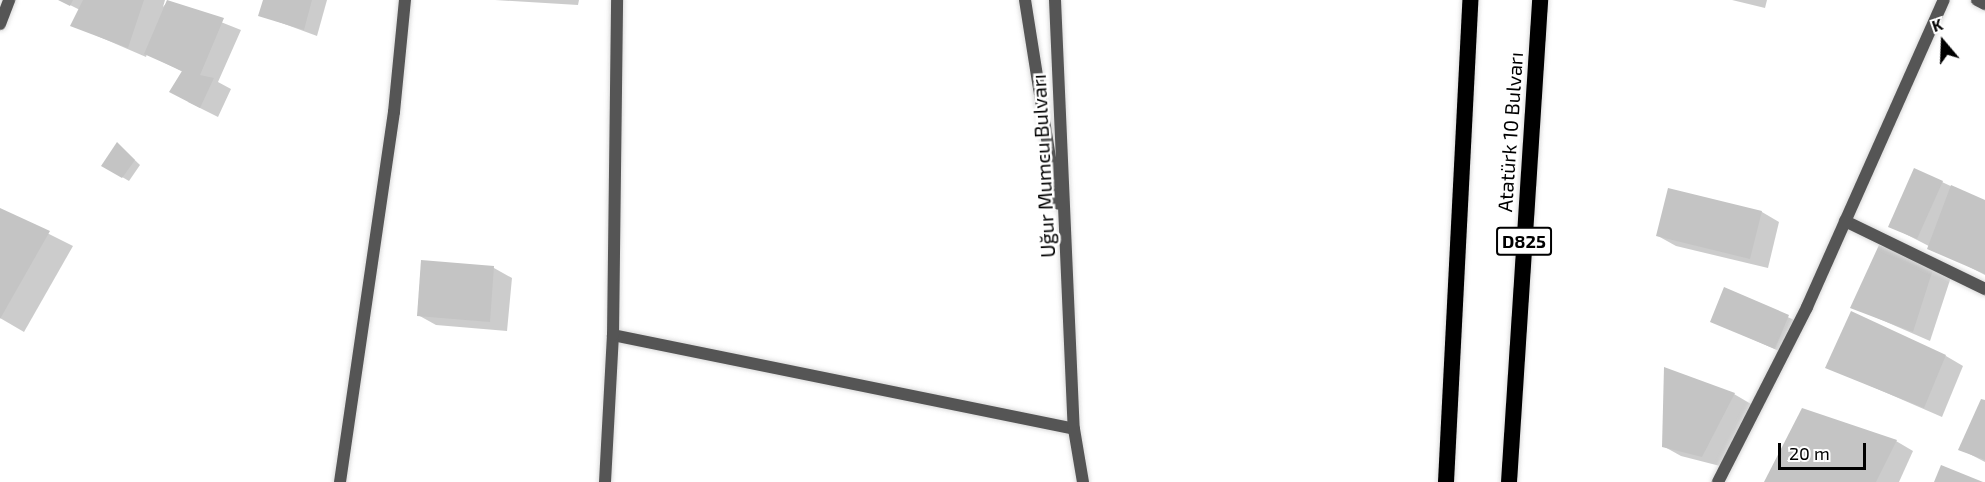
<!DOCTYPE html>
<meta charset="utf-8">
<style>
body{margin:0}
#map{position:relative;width:1985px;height:482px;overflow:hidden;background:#fff;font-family:"Exo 2",sans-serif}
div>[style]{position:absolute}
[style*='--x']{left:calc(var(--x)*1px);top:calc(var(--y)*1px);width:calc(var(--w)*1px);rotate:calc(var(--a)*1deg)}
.shadow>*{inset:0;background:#0003}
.building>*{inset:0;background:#c4c4c4}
.roads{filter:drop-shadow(0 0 2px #dbdbdb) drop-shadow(0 0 2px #dbdbdb)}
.minor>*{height:12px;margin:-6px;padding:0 6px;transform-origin:6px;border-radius:6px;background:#555}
.tertiary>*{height:12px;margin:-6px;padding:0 6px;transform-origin:6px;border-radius:6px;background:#555}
.trunk>*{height:16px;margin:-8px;padding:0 8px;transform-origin:8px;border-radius:8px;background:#000}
span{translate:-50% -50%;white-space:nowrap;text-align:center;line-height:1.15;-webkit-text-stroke:5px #fff;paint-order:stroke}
.shield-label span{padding:2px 4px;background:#fff;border:2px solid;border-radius:4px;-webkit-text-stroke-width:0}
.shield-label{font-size:18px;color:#000;font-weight:700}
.street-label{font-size:20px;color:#000}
.north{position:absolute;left:1913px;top:12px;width:60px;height:60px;-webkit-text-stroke:4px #fff;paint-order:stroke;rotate:341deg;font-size:16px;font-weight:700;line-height:24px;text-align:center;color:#000}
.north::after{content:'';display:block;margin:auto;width:21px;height:27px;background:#000;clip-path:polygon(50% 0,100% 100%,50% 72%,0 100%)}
.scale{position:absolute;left:1778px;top:443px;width:88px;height:27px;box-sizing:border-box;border:3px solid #000;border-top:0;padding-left:8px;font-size:18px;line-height:21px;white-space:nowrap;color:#000;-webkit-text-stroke:4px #fff;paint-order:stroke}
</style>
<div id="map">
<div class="shadow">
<div style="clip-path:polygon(60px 0,165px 0,163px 7px,168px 1px,241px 30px,218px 82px,231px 89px,218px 117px,188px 102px,183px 72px,147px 54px,146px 57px,72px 25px,80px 10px)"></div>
<div style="clip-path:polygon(264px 0,327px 0,317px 36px,260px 15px)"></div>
<div style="clip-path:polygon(495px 0,579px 0,578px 5px)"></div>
<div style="clip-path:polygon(1732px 0,1767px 0,1765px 8px)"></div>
<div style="clip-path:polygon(118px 144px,140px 165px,129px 181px,103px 166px)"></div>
<div style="clip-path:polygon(1942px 182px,1985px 202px,1985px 275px,1890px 226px)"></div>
<div style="clip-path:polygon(1669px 190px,1762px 212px,1779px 222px,1768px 268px,1676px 246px,1658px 236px)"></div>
<div style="clip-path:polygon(1px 210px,73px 246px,24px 332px,0 318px)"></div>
<div style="clip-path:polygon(1880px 247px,1951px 277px,1930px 341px,1852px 307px)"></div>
<div style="clip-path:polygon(423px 262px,494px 268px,512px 278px,507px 331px,436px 325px,418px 315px)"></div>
<div style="clip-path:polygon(1725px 289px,1801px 323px,1788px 355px,1712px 321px)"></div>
<div style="clip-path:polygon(1946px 356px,1963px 366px,1942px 417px,1827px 367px)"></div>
<div style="clip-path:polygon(1734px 394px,1751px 404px,1720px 466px,1681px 456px,1663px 446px)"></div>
<div style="clip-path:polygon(1985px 402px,1985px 462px,1960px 449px)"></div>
<div style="clip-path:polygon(1896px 441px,1913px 451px,1899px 482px,1765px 482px)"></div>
</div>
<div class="building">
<div style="clip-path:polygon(58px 0,73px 0,70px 6px)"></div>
<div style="clip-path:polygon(83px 0,144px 0,128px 48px,70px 26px)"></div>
<div style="clip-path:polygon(167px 0,224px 18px,200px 75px,214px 78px,200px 108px,169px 92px,182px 71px,144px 54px)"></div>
<div style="clip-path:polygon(263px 0,312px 0,304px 30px,258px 16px)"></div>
<div style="clip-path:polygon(117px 142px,135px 160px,122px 178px,101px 166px)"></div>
<div style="clip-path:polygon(1914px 168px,1943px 181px,1917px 239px,1888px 227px)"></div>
<div style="clip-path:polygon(1951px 185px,1985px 200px,1985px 274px,1927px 249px)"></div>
<div style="clip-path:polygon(1668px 188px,1762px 211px,1750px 259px,1656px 236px)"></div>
<div style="clip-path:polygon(0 208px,50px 231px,0 319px)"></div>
<div style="clip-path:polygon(1879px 245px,1934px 266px,1913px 332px,1850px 308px)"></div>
<div style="clip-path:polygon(421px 260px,494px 266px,490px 322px,417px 316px)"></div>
<div style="clip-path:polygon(1724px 287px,1789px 315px,1775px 349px,1710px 322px)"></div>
<div style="clip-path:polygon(1851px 311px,1946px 355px,1924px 408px,1825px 368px)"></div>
<div style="clip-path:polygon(1664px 367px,1735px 393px,1702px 457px,1662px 447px)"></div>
<div style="clip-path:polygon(1981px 399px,1985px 400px,1985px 460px,1958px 450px)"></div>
<div style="clip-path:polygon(1802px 408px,1897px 440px,1876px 482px,1764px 482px)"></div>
<div style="clip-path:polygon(1941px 465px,1983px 482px,1934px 482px)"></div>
</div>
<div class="roads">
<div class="minor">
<div style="--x:1977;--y:0;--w:9;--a:27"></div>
<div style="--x:0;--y:24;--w:26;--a:-69"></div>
<div style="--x:1845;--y:221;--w:156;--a:25.9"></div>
<div style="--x:613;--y:335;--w:470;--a:11.5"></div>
<div style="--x:340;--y:482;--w:374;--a:-81.7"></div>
<div style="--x:394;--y:112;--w:113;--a:-84.4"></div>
<div style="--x:605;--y:482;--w:147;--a:-86.9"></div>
<div style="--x:613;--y:335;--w:335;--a:-89.3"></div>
<div style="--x:1718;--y:482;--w:196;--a:-63"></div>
<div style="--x:1807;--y:307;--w:336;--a:-66"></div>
</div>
<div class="tertiary">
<div style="--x:1025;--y:0;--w:206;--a:81"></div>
<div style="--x:1055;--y:0;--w:429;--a:87.5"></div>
<div style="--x:1074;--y:429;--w:54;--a:80.4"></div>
</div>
<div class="trunk">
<div style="--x:1446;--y:482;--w:483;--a:-87.1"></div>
<div style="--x:1509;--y:482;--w:483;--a:-86.3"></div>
</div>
</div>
<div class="shield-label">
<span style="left:1524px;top:241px">D825</span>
</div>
<div class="street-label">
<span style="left:1510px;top:132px;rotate:-86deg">Atatürk 10 Bulvarı</span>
<span style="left:1043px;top:166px;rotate:-93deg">Uğur Mumcu Bulvarı</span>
</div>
<div class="north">K</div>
<div class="scale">20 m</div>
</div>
